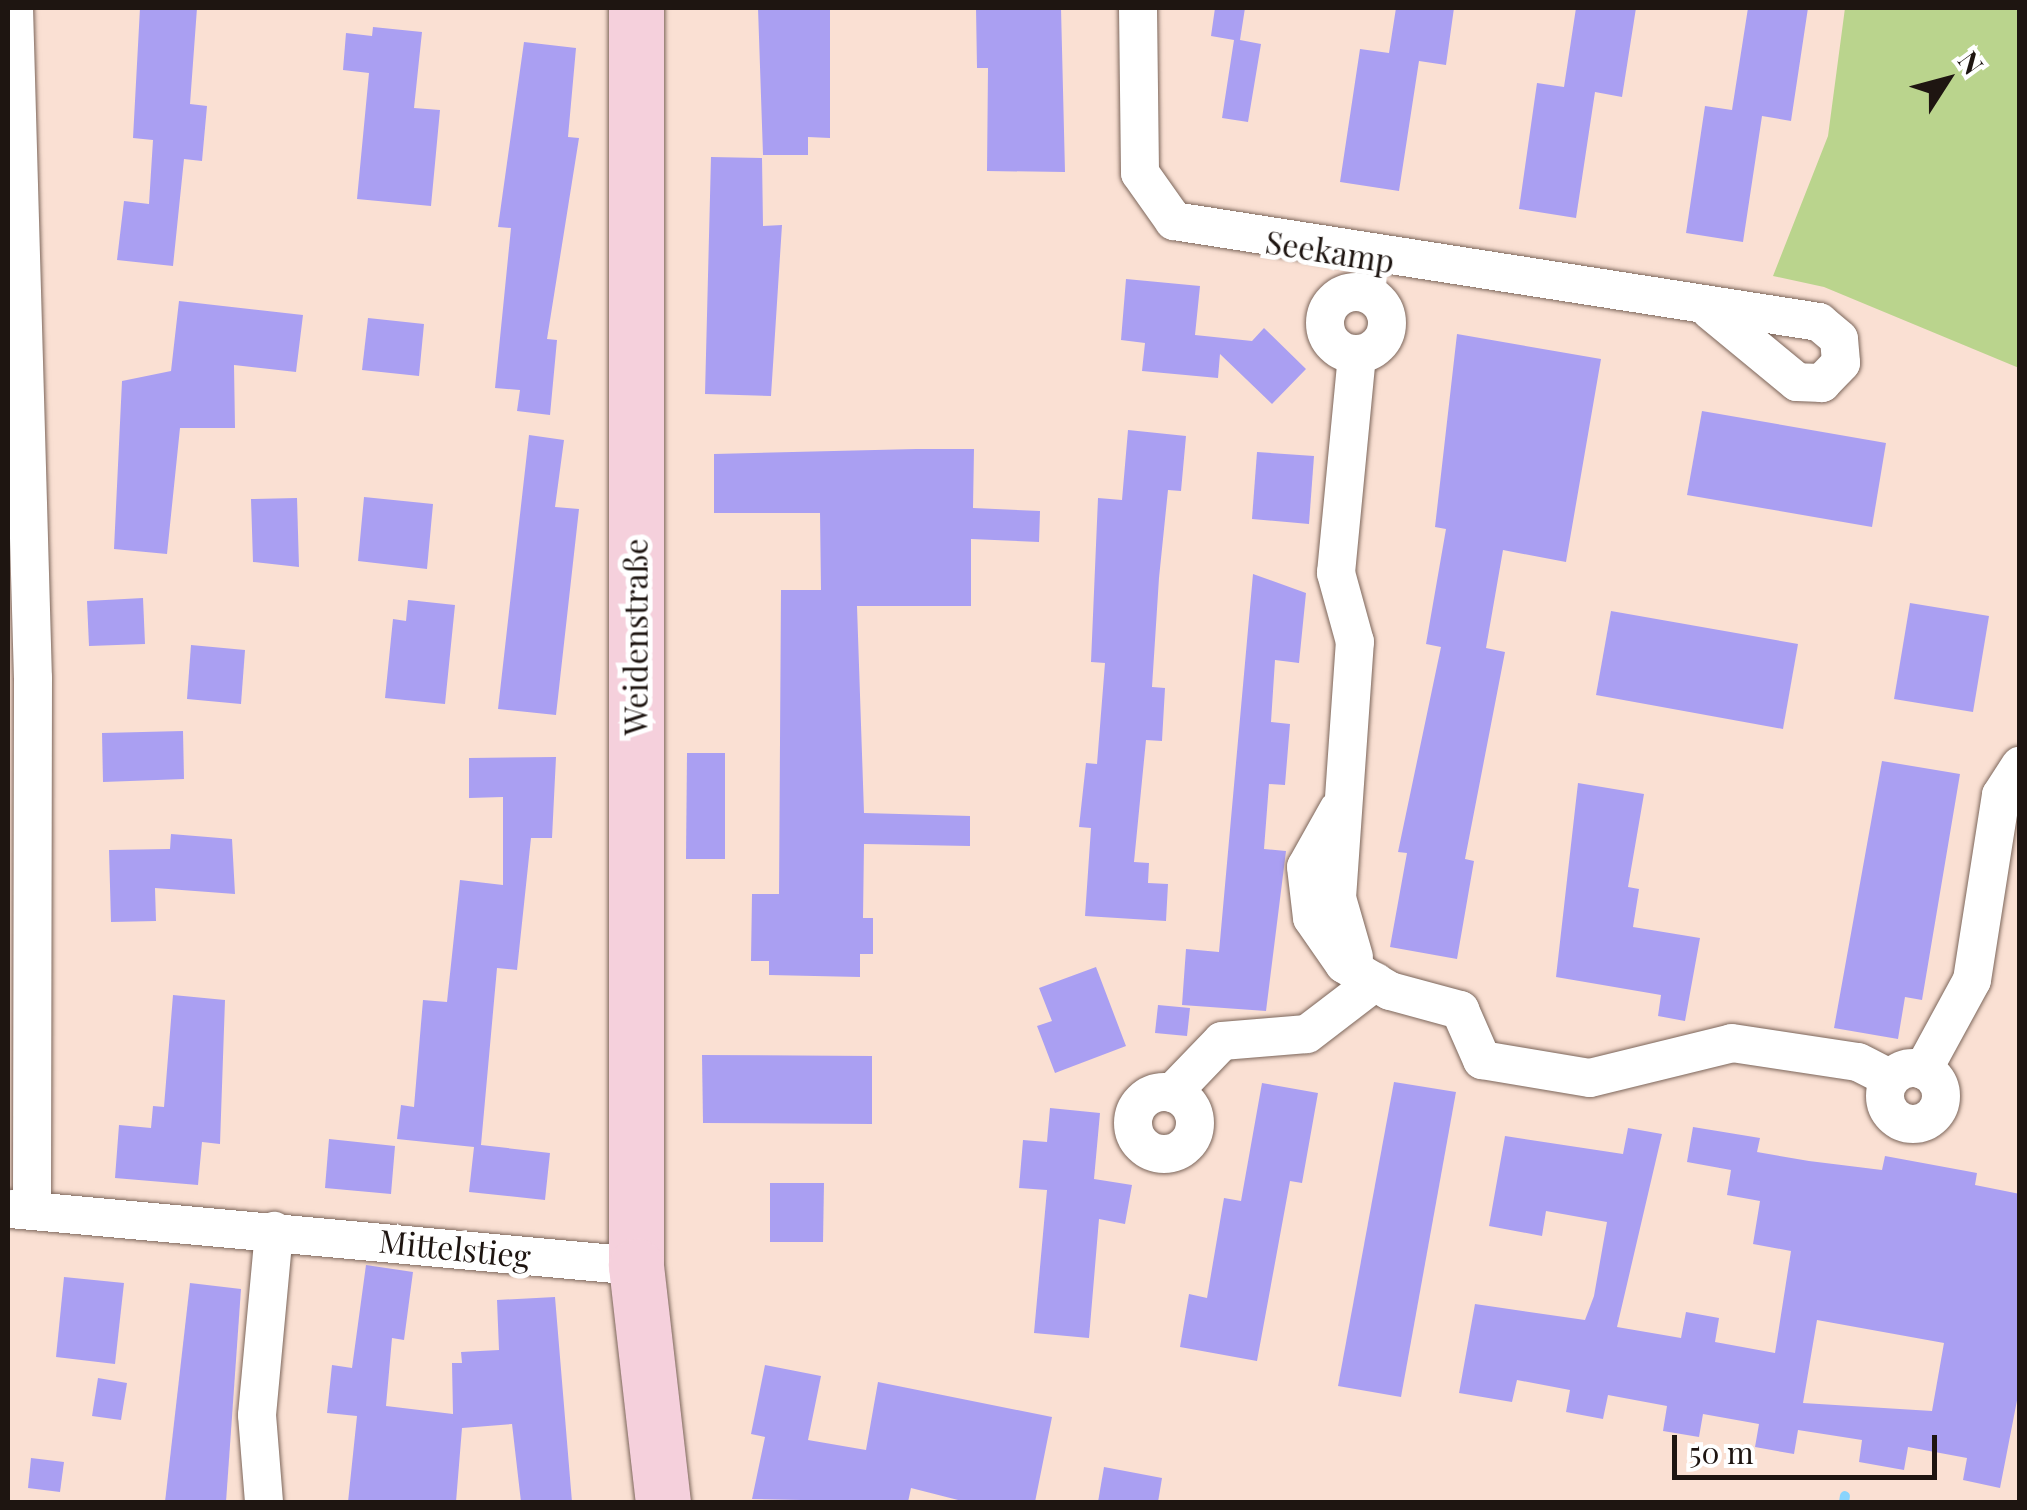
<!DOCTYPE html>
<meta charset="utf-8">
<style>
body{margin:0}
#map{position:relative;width:2027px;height:1510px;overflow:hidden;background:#fae0d3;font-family:"Playfair Display",serif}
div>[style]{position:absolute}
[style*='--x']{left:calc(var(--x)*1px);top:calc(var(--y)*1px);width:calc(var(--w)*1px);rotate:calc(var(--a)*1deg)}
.green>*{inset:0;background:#bad48d}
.stream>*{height:10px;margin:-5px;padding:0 5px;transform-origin:5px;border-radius:5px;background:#89d4fd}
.building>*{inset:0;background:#aa9ff2}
.roads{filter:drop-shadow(0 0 2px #7c665b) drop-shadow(0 0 2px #7c665b)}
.street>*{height:38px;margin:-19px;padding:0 19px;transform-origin:19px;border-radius:19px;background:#fff}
.street>.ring{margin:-19px;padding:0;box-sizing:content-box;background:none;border:38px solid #fff;border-radius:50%}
.secondary>*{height:55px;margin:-27.5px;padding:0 27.5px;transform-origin:27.5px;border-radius:27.5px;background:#f5d0dc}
span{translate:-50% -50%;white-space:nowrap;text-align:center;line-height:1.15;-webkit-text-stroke:10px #fff;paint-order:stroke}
.street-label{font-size:32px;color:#1e1511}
.frame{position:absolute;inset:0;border:10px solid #1e1511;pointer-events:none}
.north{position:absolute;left:1897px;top:30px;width:100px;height:100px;-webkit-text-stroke:8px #fff;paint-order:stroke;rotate:54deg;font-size:28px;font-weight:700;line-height:40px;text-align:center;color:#1e1511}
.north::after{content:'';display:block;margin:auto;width:35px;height:45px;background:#1e1511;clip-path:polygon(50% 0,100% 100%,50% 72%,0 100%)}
.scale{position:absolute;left:1672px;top:1435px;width:265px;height:45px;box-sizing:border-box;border:5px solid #1e1511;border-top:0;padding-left:12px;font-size:30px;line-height:35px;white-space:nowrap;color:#1e1511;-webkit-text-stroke:8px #fff;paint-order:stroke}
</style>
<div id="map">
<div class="green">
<div style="clip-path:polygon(1845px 8px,2019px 8px,2019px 368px,1824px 287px,1773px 276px,1828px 136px)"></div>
</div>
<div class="stream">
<div style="--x:1844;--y:1502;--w:6;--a:-81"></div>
</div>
<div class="building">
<div style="clip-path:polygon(140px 8px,197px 8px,190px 104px,207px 106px,202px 161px,184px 159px,173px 266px,117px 260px,124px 201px,149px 204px,153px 140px,133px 138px)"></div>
<div style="clip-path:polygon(758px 8px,830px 8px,830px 138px,808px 137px,808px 155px,763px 155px)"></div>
<div style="clip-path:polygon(976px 8px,1061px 8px,1065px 172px,987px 171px,988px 68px,977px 68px)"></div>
<div style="clip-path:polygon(1215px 8px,1245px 8px,1240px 40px,1261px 44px,1248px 122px,1222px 118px,1234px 40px,1211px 36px)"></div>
<div style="clip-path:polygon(1396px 8px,1454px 8px,1446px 65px,1419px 61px,1399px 191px,1340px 182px,1360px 49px,1389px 53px)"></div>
<div style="clip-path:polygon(1576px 8px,1636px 8px,1622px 97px,1595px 92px,1576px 218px,1519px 209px,1537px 83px,1564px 87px)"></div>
<div style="clip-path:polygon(1748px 8px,1808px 8px,1791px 121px,1762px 116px,1743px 242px,1686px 233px,1705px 106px,1732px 110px)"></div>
<div style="clip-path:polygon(373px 27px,422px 32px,414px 108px,440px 110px,431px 206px,357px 199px,369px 73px,343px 70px,346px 33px,372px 36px)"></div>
<div style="clip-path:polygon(524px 42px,576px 48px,568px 137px,579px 138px,547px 339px,557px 340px,550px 415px,517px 411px,520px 390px,495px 388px,511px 228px,498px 227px)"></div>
<div style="clip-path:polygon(711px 157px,762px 158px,763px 226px,782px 225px,771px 396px,705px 394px)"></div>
<div style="clip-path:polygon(1126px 279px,1200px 286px,1195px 335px,1252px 341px,1264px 328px,1306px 369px,1272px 404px,1220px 354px,1218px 378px,1142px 371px,1145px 343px,1121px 340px)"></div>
<div style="clip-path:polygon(179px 301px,303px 315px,296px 372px,234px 365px,235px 428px,180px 428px,167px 554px,114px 549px,122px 381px,171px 371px)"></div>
<div style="clip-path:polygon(368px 318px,424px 324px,419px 376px,362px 370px)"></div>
<div style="clip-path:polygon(1457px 334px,1601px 359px,1566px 562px,1503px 550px,1486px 648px,1505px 652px,1465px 859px,1474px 861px,1457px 959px,1390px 947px,1407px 853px,1398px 852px,1441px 647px,1426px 644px,1446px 529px,1435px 527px)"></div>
<div style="clip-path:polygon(1702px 411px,1886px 443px,1872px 527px,1687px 495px)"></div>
<div style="clip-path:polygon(1128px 430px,1186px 436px,1181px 491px,1168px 490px,1159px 578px,1152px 687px,1165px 688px,1162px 741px,1146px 740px,1134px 862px,1149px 863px,1148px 883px,1168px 884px,1166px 921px,1085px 916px,1091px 828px,1079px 827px,1086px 763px,1097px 764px,1105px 663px,1091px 662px,1098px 498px,1122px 500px)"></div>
<div style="clip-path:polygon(529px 435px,564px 440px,555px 507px,579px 509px,556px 715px,498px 709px)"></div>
<div style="clip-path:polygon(916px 449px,974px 449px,973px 508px,1040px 511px,1039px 542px,971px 539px,971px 606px,857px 606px,864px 813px,970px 816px,970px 846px,864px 844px,863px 918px,873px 918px,873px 954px,860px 954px,860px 977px,769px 975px,769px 961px,751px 961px,752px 894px,779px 894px,781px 590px,821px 590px,820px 513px,714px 513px,714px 454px)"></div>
<div style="clip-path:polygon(1257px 452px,1314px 456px,1309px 524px,1252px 519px)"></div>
<div style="clip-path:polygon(364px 497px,433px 504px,427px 569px,358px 561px)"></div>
<div style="clip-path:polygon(297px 498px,299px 567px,253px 562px,251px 499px)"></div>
<div style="clip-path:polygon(1253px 574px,1306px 593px,1299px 663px,1275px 660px,1271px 722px,1290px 724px,1285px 785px,1269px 784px,1264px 849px,1286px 851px,1266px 1011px,1182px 1005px,1186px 949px,1219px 952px)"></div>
<div style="clip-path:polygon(143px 598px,145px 644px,89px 646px,87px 601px)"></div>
<div style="clip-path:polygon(408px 600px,455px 605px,445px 704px,385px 698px,393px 619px,406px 621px)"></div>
<div style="clip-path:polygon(1910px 603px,1989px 616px,1973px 712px,1894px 699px)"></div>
<div style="clip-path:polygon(1611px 611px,1798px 644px,1783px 729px,1596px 695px)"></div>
<div style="clip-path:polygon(191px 645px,245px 650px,241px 704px,187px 699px)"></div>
<div style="clip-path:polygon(183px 731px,184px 779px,103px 782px,102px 733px)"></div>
<div style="clip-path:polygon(687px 753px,725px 753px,725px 859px,686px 859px)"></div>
<div style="clip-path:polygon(556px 757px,552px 838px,531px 838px,517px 970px,497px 968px,481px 1145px,550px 1153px,545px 1200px,469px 1192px,474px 1147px,397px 1139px,401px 1105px,414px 1107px,423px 1000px,447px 1002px,460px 880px,503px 885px,503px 797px,469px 798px,469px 758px)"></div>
<div style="clip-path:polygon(1882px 761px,1960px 774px,1922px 1000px,1905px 997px,1898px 1039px,1834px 1028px)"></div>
<div style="clip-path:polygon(1578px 783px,1644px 794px,1628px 887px,1639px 889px,1633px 927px,1700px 938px,1685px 1021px,1658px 1016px,1661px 995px,1556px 977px)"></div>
<div style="clip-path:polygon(171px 834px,232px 839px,235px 894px,155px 888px,156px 921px,111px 922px,109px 850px,170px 849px)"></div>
<div style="clip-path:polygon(1096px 967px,1126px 1046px,1055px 1073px,1037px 1026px,1052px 1021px,1039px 988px)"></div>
<div style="clip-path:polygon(173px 995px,225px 1000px,220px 1144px,202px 1142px,198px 1185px,115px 1178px,119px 1125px,151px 1128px,153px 1106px,164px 1107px)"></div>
<div style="clip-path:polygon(1158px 1005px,1190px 1008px,1187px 1036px,1155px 1033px)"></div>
<div style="clip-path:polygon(702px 1055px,872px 1056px,872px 1124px,703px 1123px)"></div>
<div style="clip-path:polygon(1394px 1082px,1456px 1092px,1401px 1397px,1338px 1386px)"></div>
<div style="clip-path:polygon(1262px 1083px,1318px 1093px,1302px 1183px,1290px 1181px,1257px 1361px,1180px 1347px,1189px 1294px,1207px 1298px,1224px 1198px,1241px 1201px)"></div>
<div style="clip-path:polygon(1050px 1108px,1100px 1113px,1094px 1179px,1132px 1185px,1125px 1224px,1099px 1219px,1089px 1338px,1034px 1333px,1047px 1190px,1019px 1188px,1023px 1140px,1047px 1142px)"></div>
<div style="clip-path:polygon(evenodd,1693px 1127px,1760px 1138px,1757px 1152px,1809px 1161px,1882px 1170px,1885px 1156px,1977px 1173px,1975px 1185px,2020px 1194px,2020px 1385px,2000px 1488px,1963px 1480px,1967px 1458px,1908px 1447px,1904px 1470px,1859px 1462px,1862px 1440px,1798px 1430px,1794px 1454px,1755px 1447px,1759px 1424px,1703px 1414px,1699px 1437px,1663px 1431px,1667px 1406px,1608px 1395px,1603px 1419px,1566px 1412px,1570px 1390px,1517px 1380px,1512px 1402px,1459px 1393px,1475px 1304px,1585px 1320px,1594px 1296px,1607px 1222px,1546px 1211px,1542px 1236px,1489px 1226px,1505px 1136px,1623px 1154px,1628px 1128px,1662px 1134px,1617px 1327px,1681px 1338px,1686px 1312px,1719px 1318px,1715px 1342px,1775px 1353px,1791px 1251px,1753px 1244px,1760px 1201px,1727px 1195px,1731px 1170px,1687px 1162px,1693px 1127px,1817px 1320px,1944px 1343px,1932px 1411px,1803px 1403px,1817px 1320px)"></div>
<div style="clip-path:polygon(329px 1139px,395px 1146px,391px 1194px,325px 1188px)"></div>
<div style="clip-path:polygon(770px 1183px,824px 1183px,823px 1242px,770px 1242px)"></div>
<div style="clip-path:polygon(366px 1265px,413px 1272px,404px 1340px,392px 1338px,386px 1406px,453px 1414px,452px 1363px,462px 1363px,461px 1352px,499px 1350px,497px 1300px,555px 1297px,572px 1502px,521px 1502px,512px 1424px,462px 1428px,456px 1502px,348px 1502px,357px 1416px,327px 1413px,332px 1365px,352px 1368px)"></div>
<div style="clip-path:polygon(64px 1277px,124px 1283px,115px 1364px,56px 1357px)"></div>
<div style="clip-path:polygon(190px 1283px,241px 1289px,226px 1502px,165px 1502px)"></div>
<div style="clip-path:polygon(765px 1365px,821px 1376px,808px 1440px,866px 1450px,878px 1382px,1052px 1417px,1035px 1502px,966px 1502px,911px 1488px,908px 1502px,752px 1499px,765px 1437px,751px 1434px)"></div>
<div style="clip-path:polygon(98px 1378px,127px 1383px,121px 1420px,92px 1416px)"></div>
<div style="clip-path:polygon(31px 1458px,64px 1462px,60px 1492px,28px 1488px)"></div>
<div style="clip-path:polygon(1104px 1467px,1162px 1478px,1158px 1502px,1098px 1502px)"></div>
</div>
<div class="roads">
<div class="street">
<div style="--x:14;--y:8;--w:670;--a:88.38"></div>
<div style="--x:33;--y:678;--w:533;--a:90.11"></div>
<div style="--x:1138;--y:8;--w:165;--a:89.3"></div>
<div style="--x:1140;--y:173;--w:59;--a:54.7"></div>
<div style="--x:1174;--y:221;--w:653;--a:8.9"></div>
<div style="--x:1819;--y:322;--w:26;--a:40"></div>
<div style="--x:1839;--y:339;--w:24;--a:85"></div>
<div style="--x:1841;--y:363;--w:28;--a:134"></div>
<div style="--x:1822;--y:383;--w:25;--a:-178"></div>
<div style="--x:1797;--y:382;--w:112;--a:-140.5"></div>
<div class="ring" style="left:1325px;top:292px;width:24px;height:24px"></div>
<div style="--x:1338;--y:810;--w:65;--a:119.3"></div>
<div style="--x:1306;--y:867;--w:51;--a:83.3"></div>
<div style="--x:1312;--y:918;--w:56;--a:55.2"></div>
<div style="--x:1344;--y:964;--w:53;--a:30.4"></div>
<div style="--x:1390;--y:991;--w:73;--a:15.2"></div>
<div style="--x:1460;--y:1010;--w:55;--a:66.3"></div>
<div style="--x:1482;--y:1060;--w:109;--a:9.5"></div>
<div style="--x:1590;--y:1078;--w:146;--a:-13.8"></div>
<div style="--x:1732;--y:1043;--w:127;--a:8.6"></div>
<div style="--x:1858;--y:1062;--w:36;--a:27"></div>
<div style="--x:1354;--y:957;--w:61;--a:-106.1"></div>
<div style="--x:1337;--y:898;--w:257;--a:-86"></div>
<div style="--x:1355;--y:642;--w:72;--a:-105.4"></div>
<div style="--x:1336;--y:573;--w:220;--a:-84.5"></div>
<div class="ring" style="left:1885px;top:1068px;width:18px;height:18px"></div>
<div style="--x:1923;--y:1070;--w:102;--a:-61.4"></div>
<div style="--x:1972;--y:980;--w:187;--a:-81.1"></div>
<div style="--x:2001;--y:795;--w:35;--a:-57"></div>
<div class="ring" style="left:1133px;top:1092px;width:24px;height:24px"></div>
<div style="--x:1172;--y:1093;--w:72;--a:-46.1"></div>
<div style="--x:1222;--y:1041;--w:85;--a:-4.7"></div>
<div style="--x:1307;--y:1034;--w:86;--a:-37.4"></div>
<div style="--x:10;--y:1209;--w:629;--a:5.2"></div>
<div style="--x:264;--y:1502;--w:87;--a:-94.6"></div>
<div style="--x:257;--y:1415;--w:185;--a:-84.7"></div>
</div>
<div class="secondary">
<div style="--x:636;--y:8;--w:1258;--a:90"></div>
<div style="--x:636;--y:1266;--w:238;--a:83.5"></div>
</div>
</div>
<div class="street-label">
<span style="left:1330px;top:251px;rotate:9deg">Seekamp</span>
<span style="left:635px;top:637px;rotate:-90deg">Weidenstraße</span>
<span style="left:455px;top:1248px;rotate:6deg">Mittelstieg</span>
</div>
<div class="frame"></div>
<div class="north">N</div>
<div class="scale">50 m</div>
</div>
